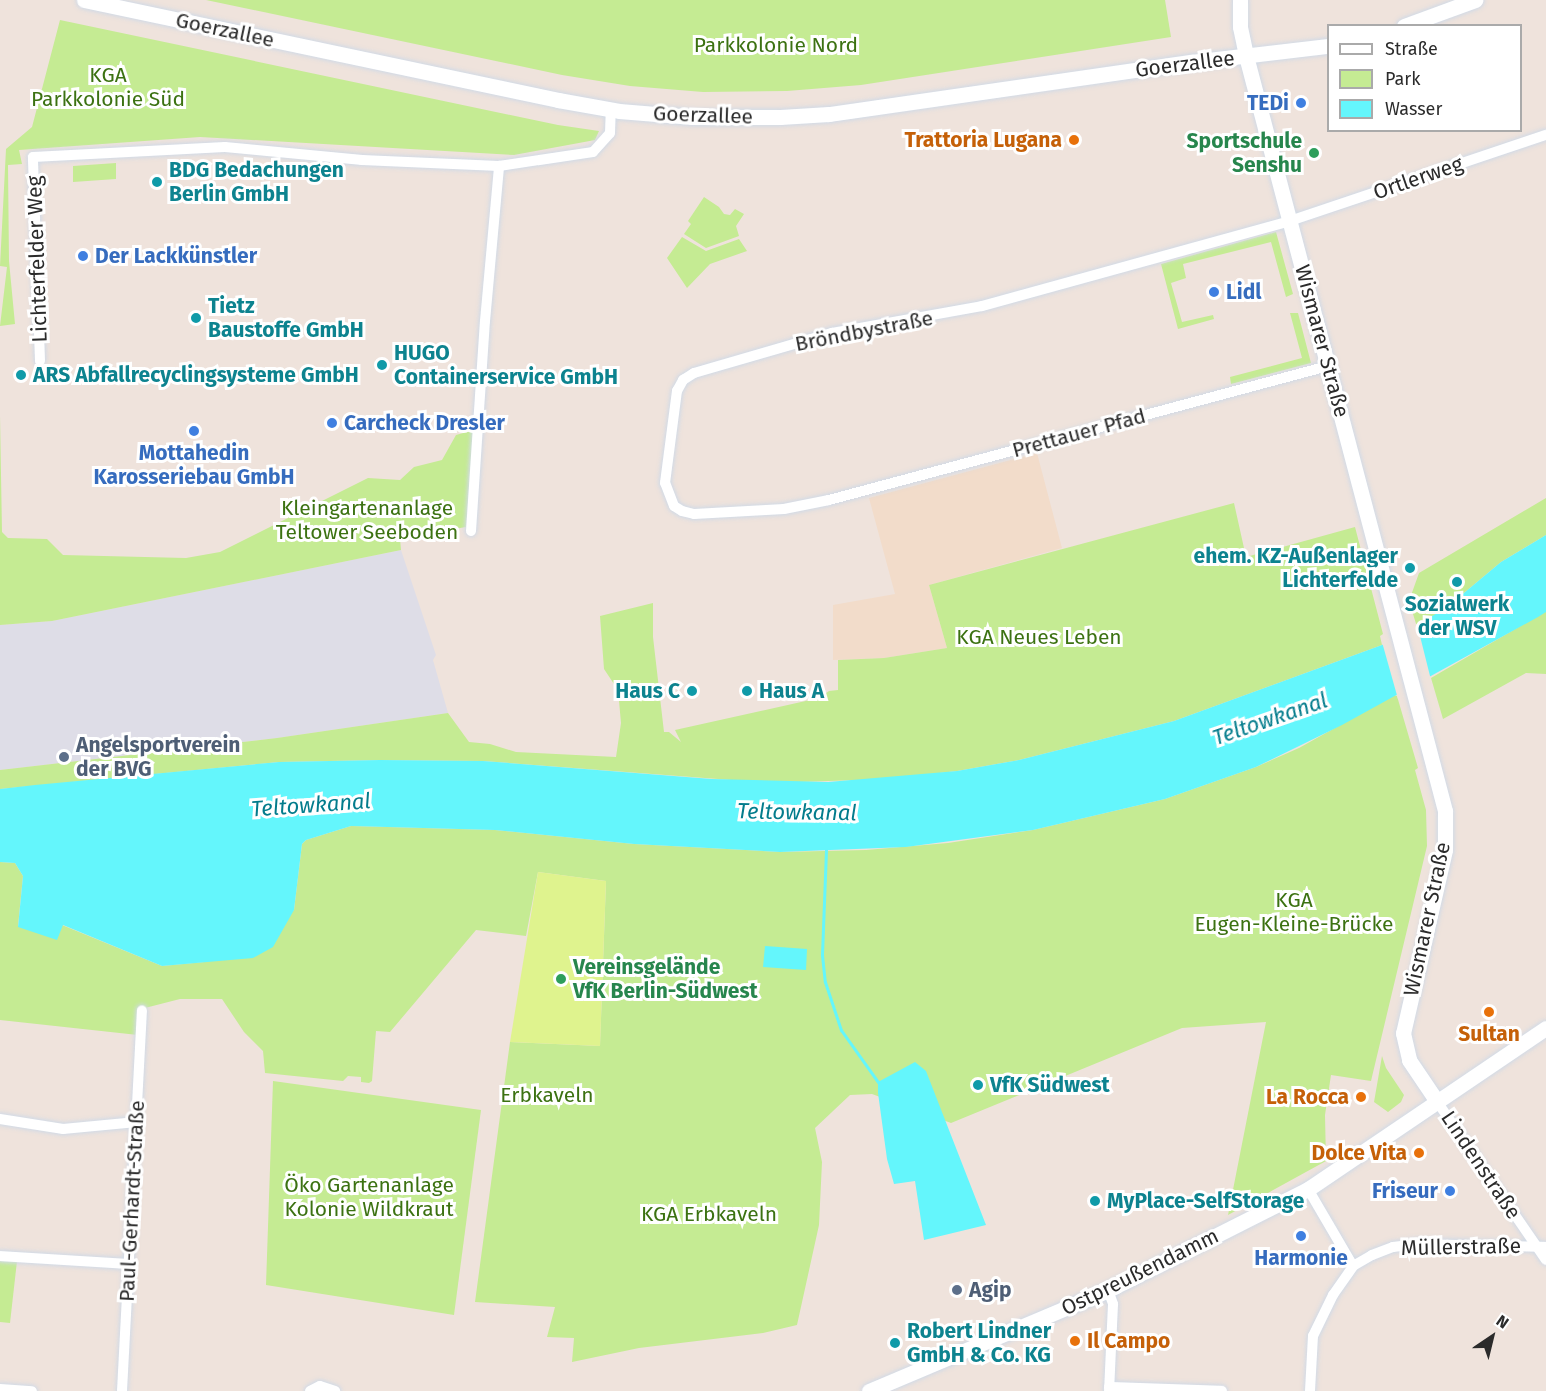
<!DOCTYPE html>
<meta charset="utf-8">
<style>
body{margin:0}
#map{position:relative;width:1546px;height:1391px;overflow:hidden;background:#efe3dc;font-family:"Fira Sans",sans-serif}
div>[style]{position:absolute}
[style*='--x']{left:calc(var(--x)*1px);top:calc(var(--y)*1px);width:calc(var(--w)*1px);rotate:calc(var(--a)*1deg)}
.industrial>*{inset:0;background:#dedde7}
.education>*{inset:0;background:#f2dcca}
.green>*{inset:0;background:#c5eb93}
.pitch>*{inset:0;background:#dff38e}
.water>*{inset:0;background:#64f6fc}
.pier>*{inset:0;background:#efe3dc}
.stream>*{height:3px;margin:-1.5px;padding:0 1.5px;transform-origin:1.5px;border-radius:1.5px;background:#64f6fc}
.roads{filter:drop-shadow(0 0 2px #d1dae6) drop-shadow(0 0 2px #d1dae6)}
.street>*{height:10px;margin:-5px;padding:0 5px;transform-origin:5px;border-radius:5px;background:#fff}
.secondary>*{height:15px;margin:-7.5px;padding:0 7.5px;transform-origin:7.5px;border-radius:7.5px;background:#fff}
.dots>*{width:16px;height:16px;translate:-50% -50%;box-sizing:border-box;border:3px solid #fff;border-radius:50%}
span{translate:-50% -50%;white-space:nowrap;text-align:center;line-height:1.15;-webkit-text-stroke:6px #fff;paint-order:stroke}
.street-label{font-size:21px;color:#2b2b2b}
.park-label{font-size:21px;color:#3c7212}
.shop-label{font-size:21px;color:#366cbe;font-weight:700}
.right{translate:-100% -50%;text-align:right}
.left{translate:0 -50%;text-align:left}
.food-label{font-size:21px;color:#c56008;font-weight:700}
.leisure-label{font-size:21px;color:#27864d;font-weight:700}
.culture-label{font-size:21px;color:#0d838f;font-weight:700}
.service-label{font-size:21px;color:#4e5e75;font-weight:700}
.water-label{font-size:22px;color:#037c8c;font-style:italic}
.legend{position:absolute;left:1327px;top:24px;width:195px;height:108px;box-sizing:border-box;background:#fff;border:2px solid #aaa;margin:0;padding:8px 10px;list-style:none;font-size:18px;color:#2b2b2b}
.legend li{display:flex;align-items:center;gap:12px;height:30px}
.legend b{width:30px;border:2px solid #aaa}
.north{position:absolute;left:1462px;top:1307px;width:60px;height:60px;-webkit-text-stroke:4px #fff;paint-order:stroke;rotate:35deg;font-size:16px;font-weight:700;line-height:24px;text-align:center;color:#2b2b2b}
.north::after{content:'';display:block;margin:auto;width:21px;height:27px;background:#2b2b2b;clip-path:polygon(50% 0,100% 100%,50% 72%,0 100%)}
</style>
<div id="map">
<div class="industrial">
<div style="clip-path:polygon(401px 550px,436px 655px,433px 660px,448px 713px,277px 738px,0 770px,0 625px,52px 621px)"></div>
</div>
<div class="education">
<div style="clip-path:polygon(1037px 453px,1062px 548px,929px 585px,947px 648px,884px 658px,833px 660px,833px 605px,895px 594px,869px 498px)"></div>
</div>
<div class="green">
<div style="clip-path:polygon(206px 0,1165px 0,1171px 37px,861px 85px,787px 91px,703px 92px,630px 86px,562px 75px)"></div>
<div style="clip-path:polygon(60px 20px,558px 125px,599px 131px,595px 140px,514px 155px,200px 137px,19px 150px,22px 164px,8px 165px,9px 261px,15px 324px,0 326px,7px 267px,0 266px,6px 149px,32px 127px)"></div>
<div style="clip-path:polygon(116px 163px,116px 179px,73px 182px,73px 166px)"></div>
<div style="clip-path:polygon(704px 197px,719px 207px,724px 214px,730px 215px,735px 209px,744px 214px,736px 226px,739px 236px,706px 248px,684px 234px,691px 224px,688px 221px)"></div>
<div style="clip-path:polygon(1276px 232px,1293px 294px,1286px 297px,1271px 242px,1183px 264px,1186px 278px,1171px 283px,1182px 322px,1213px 315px,1214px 319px,1178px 329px,1161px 264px)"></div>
<div style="clip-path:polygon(682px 237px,706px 251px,739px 239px,747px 251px,710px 264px,687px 288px,667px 258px)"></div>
<div style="clip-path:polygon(1290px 313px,1298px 313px,1311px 363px,1231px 384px,1230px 377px,1302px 358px)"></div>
<div style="clip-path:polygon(0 415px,2px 532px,8px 538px,47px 539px,63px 555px,186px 558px,220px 552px,368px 478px,400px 480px,414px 467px,442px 460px,456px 435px,474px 430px,466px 527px,400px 538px,401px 550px,52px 621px,0 625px)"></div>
<div style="clip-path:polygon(1546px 498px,1546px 535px,1501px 562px,1446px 608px,1417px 627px,1409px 601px,1419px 573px)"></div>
<div style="clip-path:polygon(1234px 503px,1246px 557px,1355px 527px,1383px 634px,1380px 636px,1382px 645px,1174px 721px,1019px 760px,957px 771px,887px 779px,770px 783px,483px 761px,380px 760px,279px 762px,0 789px,0 770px,277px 738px,448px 713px,469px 742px,490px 744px,516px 752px,616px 757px,621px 723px,618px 690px,604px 669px,600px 616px,653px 603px,653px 637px,664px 732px,669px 732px,681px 742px,675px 730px,819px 698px,829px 691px,838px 690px,838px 660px,884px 658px,947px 648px,929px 585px)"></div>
<div style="clip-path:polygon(1546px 611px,1546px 674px,1526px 673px,1443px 719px,1431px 678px)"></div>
<div style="clip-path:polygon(1394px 695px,1397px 696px,1418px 768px,1415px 770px,1426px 810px,1427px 846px,1371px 1081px,1331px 1075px,1325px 1115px,1326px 1161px,1228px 1215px,1266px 1022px,1182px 1028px,951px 1123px,872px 1094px,850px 1095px,815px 1128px,822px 1162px,819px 1225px,797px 1325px,763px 1333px,639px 1348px,572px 1362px,574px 1338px,547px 1337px,555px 1307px,475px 1302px,510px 1042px,600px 1046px,606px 881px,538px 872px,526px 936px,476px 930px,390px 1032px,376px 1031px,372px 1081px,369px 1083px,361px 1082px,361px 1077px,348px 1076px,343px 1081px,265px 1073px,263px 1051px,244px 1032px,222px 999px,180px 999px,141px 1009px,138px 1035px,0 1020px,0 862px,15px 863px,23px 876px,18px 926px,62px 925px,162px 966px,204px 962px,294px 910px,302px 844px,306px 840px,351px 826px,495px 830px,634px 844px,780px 852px,866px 850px,948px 843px,1033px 830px,1165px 799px,1256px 767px,1299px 748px)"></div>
<div style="clip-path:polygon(1382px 1056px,1386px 1068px,1404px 1095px,1401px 1102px,1388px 1112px,1374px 1102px)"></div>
<div style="clip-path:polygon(273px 1081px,481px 1110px,454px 1315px,266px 1285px)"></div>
<div style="clip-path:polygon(0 1261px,17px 1261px,10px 1323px,0 1322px)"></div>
</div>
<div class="pitch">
<div style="clip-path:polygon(538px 872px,606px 881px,600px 1046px,510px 1042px)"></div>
</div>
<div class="water">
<div style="clip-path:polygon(1546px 535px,1546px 612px,1538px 617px,1342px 725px,1256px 767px,1165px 799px,1033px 830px,906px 847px,780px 852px,634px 844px,495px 830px,351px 826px,306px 840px,302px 844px,294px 910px,273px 947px,253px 958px,162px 966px,63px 925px,57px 940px,18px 927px,23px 876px,15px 863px,0 862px,0 789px,35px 785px,279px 762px,380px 760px,483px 761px,712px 779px,828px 782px,957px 771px,1019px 760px,1174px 721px,1382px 645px,1446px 608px,1501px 562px)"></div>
<div style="clip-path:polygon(765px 946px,807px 949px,806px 970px,763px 967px)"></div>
<div style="clip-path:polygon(915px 1062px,926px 1071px,986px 1225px,924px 1240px,915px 1181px,894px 1184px,887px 1159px,878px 1093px,878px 1082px)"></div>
</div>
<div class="pier">
<div style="clip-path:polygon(1417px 624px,1431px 680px,1398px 699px,1382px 642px)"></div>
</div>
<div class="stream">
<div style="--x:826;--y:850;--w:105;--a:92.2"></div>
<div style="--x:822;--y:955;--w:27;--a:84"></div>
<div style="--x:825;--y:982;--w:51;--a:71.6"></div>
<div style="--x:841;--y:1030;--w:64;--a:54.6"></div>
</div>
<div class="roads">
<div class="street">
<div style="--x:40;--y:361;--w:204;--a:-92"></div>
<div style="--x:33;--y:157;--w:192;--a:-3"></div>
<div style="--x:225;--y:147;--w:138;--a:5.4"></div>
<div style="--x:362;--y:160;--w:137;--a:2.5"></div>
<div style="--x:499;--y:166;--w:95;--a:-8.5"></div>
<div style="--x:593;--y:152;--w:25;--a:-48"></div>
<div style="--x:610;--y:133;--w:23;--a:-88"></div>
<div style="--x:1328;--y:366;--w:517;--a:164.97"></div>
<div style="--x:829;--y:500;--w:46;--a:168.7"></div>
<div style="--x:784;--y:509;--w:90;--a:176.8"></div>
<div style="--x:694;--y:514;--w:12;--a:-166"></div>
<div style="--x:682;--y:511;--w:9;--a:-148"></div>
<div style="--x:674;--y:506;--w:25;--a:-111"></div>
<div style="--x:665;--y:483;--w:93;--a:-82.6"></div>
<div style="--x:677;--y:391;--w:13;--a:-61"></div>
<div style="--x:683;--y:380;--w:13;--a:-32"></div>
<div style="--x:694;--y:373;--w:144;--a:-16.2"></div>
<div style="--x:832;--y:333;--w:152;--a:-10.2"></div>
<div style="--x:982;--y:306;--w:320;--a:-15.4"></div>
<div style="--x:1290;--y:221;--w:270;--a:-18.6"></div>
<div style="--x:471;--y:531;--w:210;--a:-86.2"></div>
<div style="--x:485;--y:321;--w:156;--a:-84.8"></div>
<div style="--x:1436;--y:1100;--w:194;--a:55.5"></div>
<div style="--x:0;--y:1119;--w:64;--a:9"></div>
<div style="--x:63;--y:1129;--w:74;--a:-5.4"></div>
<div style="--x:1308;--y:1189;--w:89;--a:59.7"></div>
<div style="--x:0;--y:1256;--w:128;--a:3.6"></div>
<div style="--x:1108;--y:1290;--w:15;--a:70"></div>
<div style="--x:1113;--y:1304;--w:87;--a:92.6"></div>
<div style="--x:1109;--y:1387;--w:113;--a:2"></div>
<div style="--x:0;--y:1389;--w:32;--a:4"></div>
<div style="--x:122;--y:1391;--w:381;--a:-87"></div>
<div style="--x:310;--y:1391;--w:11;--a:-27"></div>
<div style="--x:320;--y:1386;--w:16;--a:18"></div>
<div style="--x:1310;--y:1391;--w:55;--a:-86.9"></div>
<div style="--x:1313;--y:1336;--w:46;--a:-64"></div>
<div style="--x:1333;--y:1295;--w:35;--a:-55"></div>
<div style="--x:1353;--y:1266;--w:22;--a:-30"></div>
<div style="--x:1372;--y:1255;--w:22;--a:-21"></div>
<div style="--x:1393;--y:1247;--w:23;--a:-7"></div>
<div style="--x:1416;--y:1244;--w:130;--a:1.3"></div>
</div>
<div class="secondary">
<div style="--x:84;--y:0;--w:484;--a:11.9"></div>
<div style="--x:558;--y:100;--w:62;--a:10.2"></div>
<div style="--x:619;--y:111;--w:74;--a:4.6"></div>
<div style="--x:693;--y:117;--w:87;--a:0"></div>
<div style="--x:780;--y:117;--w:49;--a:-3.5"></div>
<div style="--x:829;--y:114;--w:366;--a:-8.2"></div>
<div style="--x:1191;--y:62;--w:138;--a:-6.7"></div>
<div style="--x:1240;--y:0;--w:27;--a:90"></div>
<div style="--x:1240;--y:27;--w:30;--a:78"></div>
<div style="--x:1246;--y:56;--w:781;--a:75.23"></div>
<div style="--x:1445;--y:811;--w:39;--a:90"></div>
<div style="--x:1445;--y:850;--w:188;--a:102.9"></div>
<div style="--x:1403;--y:1033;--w:28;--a:77"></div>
<div style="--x:1409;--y:1060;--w:48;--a:56"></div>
<div style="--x:1404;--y:26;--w:76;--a:-20.1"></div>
<div style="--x:869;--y:1391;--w:259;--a:-22.9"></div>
<div style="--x:1108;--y:1290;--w:224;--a:-26.8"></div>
<div style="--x:1308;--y:1189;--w:287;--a:-34.1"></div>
</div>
</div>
<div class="dots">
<div style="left:1301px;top:103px;background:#3f7fe0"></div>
<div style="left:1074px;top:140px;background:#e8710a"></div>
<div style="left:1314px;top:153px;background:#2e9e5b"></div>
<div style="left:157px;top:182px;background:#0f9aa8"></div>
<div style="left:83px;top:256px;background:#3f7fe0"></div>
<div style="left:1214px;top:292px;background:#3f7fe0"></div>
<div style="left:196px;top:318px;background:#0f9aa8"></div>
<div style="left:382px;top:365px;background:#0f9aa8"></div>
<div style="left:21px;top:375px;background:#0f9aa8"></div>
<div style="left:332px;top:423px;background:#3f7fe0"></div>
<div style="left:194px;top:431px;background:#3f7fe0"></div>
<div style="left:1410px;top:568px;background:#0f9aa8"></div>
<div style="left:1457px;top:582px;background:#0f9aa8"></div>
<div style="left:692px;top:691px;background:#0f9aa8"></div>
<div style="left:747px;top:691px;background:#0f9aa8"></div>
<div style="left:64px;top:757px;background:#5c6f8a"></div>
<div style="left:561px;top:979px;background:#2e9e5b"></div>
<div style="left:1489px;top:1012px;background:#e8710a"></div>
<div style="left:978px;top:1085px;background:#0f9aa8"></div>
<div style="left:1361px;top:1097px;background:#e8710a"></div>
<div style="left:1419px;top:1153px;background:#e8710a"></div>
<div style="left:1450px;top:1191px;background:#3f7fe0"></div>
<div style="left:1095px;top:1201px;background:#0f9aa8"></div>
<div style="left:1301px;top:1236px;background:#3f7fe0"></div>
<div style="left:957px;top:1290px;background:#5c6f8a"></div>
<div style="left:1075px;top:1341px;background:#e8710a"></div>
<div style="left:895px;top:1343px;background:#0f9aa8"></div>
</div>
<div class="street-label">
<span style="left:225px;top:30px;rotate:12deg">Goerzallee</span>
<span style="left:1185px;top:64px;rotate:-7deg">Goerzallee</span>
<span style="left:703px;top:115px;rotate:2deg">Goerzallee</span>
<span style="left:1418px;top:178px;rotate:-19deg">Ortlerweg</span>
<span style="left:37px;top:259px;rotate:-92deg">Lichterfelder Weg</span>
<span style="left:864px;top:331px;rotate:-11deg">Bröndbystraße</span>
<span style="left:1322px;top:341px;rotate:75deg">Wismarer Straße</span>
<span style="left:1079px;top:433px;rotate:-15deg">Prettauer Pfad</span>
<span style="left:1427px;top:919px;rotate:-78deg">Wismarer Straße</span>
<span style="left:1481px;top:1165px;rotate:56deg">Lindenstraße</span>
<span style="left:132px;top:1201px;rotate:-87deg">Paul-Gerhardt-Straße</span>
<span style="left:1461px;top:1247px;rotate:-1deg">Müllerstraße</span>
<span style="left:1140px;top:1272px;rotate:-26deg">Ostpreußendamm</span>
</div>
<div class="park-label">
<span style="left:776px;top:45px">Parkkolonie Nord</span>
<span style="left:108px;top:87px">KGA<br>Parkkolonie Süd</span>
<span style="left:367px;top:520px">Kleingartenanlage<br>Teltower Seeboden</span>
<span style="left:1039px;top:637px">KGA Neues Leben</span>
<span style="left:1294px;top:912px">KGA<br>Eugen-Kleine-Brücke</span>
<span style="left:547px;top:1095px">Erbkaveln</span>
<span style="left:369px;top:1197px">Öko Gartenanlage<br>Kolonie Wildkraut</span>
<span style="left:709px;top:1214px">KGA Erbkaveln</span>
</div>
<div class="shop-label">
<span class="right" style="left:1289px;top:103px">TEDi</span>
<span class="left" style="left:95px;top:256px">Der Lackkünstler</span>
<span class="left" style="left:1226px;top:292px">Lidl</span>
<span class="left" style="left:344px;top:423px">Carcheck Dresler</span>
<span style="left:194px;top:465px">Mottahedin<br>Karosseriebau GmbH</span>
<span class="right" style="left:1438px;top:1191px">Friseur</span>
<span style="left:1301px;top:1258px">Harmonie</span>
</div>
<div class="food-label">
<span class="right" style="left:1062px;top:140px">Trattoria Lugana</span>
<span style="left:1489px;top:1034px">Sultan</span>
<span class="right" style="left:1349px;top:1097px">La Rocca</span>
<span class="right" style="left:1407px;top:1153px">Dolce Vita</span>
<span class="left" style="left:1087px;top:1341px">Il Campo</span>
</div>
<div class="leisure-label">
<span class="right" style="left:1302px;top:153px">Sportschule<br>Senshu</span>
<span class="left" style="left:573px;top:979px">Vereinsgelände<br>VfK Berlin-Südwest</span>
</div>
<div class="culture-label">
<span class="left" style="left:169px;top:182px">BDG Bedachungen<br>Berlin GmbH</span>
<span class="left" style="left:208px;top:318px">Tietz<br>Baustoffe GmbH</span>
<span class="left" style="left:394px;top:365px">HUGO<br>Containerservice GmbH</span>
<span class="left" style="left:33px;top:375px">ARS Abfallrecyclingsysteme GmbH</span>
<span class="right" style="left:1398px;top:568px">ehem. KZ-Außenlager<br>Lichterfelde</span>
<span style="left:1457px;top:616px">Sozialwerk<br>der WSV</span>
<span class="right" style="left:680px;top:691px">Haus C</span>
<span class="left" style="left:759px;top:691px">Haus A</span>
<span class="left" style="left:990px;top:1085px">VfK Südwest</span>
<span class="left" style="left:1107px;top:1201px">MyPlace-SelfStorage</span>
<span class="left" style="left:907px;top:1343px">Robert Lindner<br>GmbH &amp; Co. KG</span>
</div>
<div class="service-label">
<span class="left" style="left:76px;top:757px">Angelsportverein<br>der BVG</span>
<span class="left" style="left:969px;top:1290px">Agip</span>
</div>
<div class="water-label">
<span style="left:1270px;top:719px;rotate:-19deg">Teltowkanal</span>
<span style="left:311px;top:805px;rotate:-4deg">Teltowkanal</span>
<span style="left:797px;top:812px;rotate:1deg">Teltowkanal</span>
</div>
<ul class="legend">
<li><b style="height:8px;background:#fff"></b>Straße</li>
<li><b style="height:16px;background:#c5eb93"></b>Park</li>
<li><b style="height:16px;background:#64f6fc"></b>Wasser</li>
</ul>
<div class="north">N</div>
</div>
